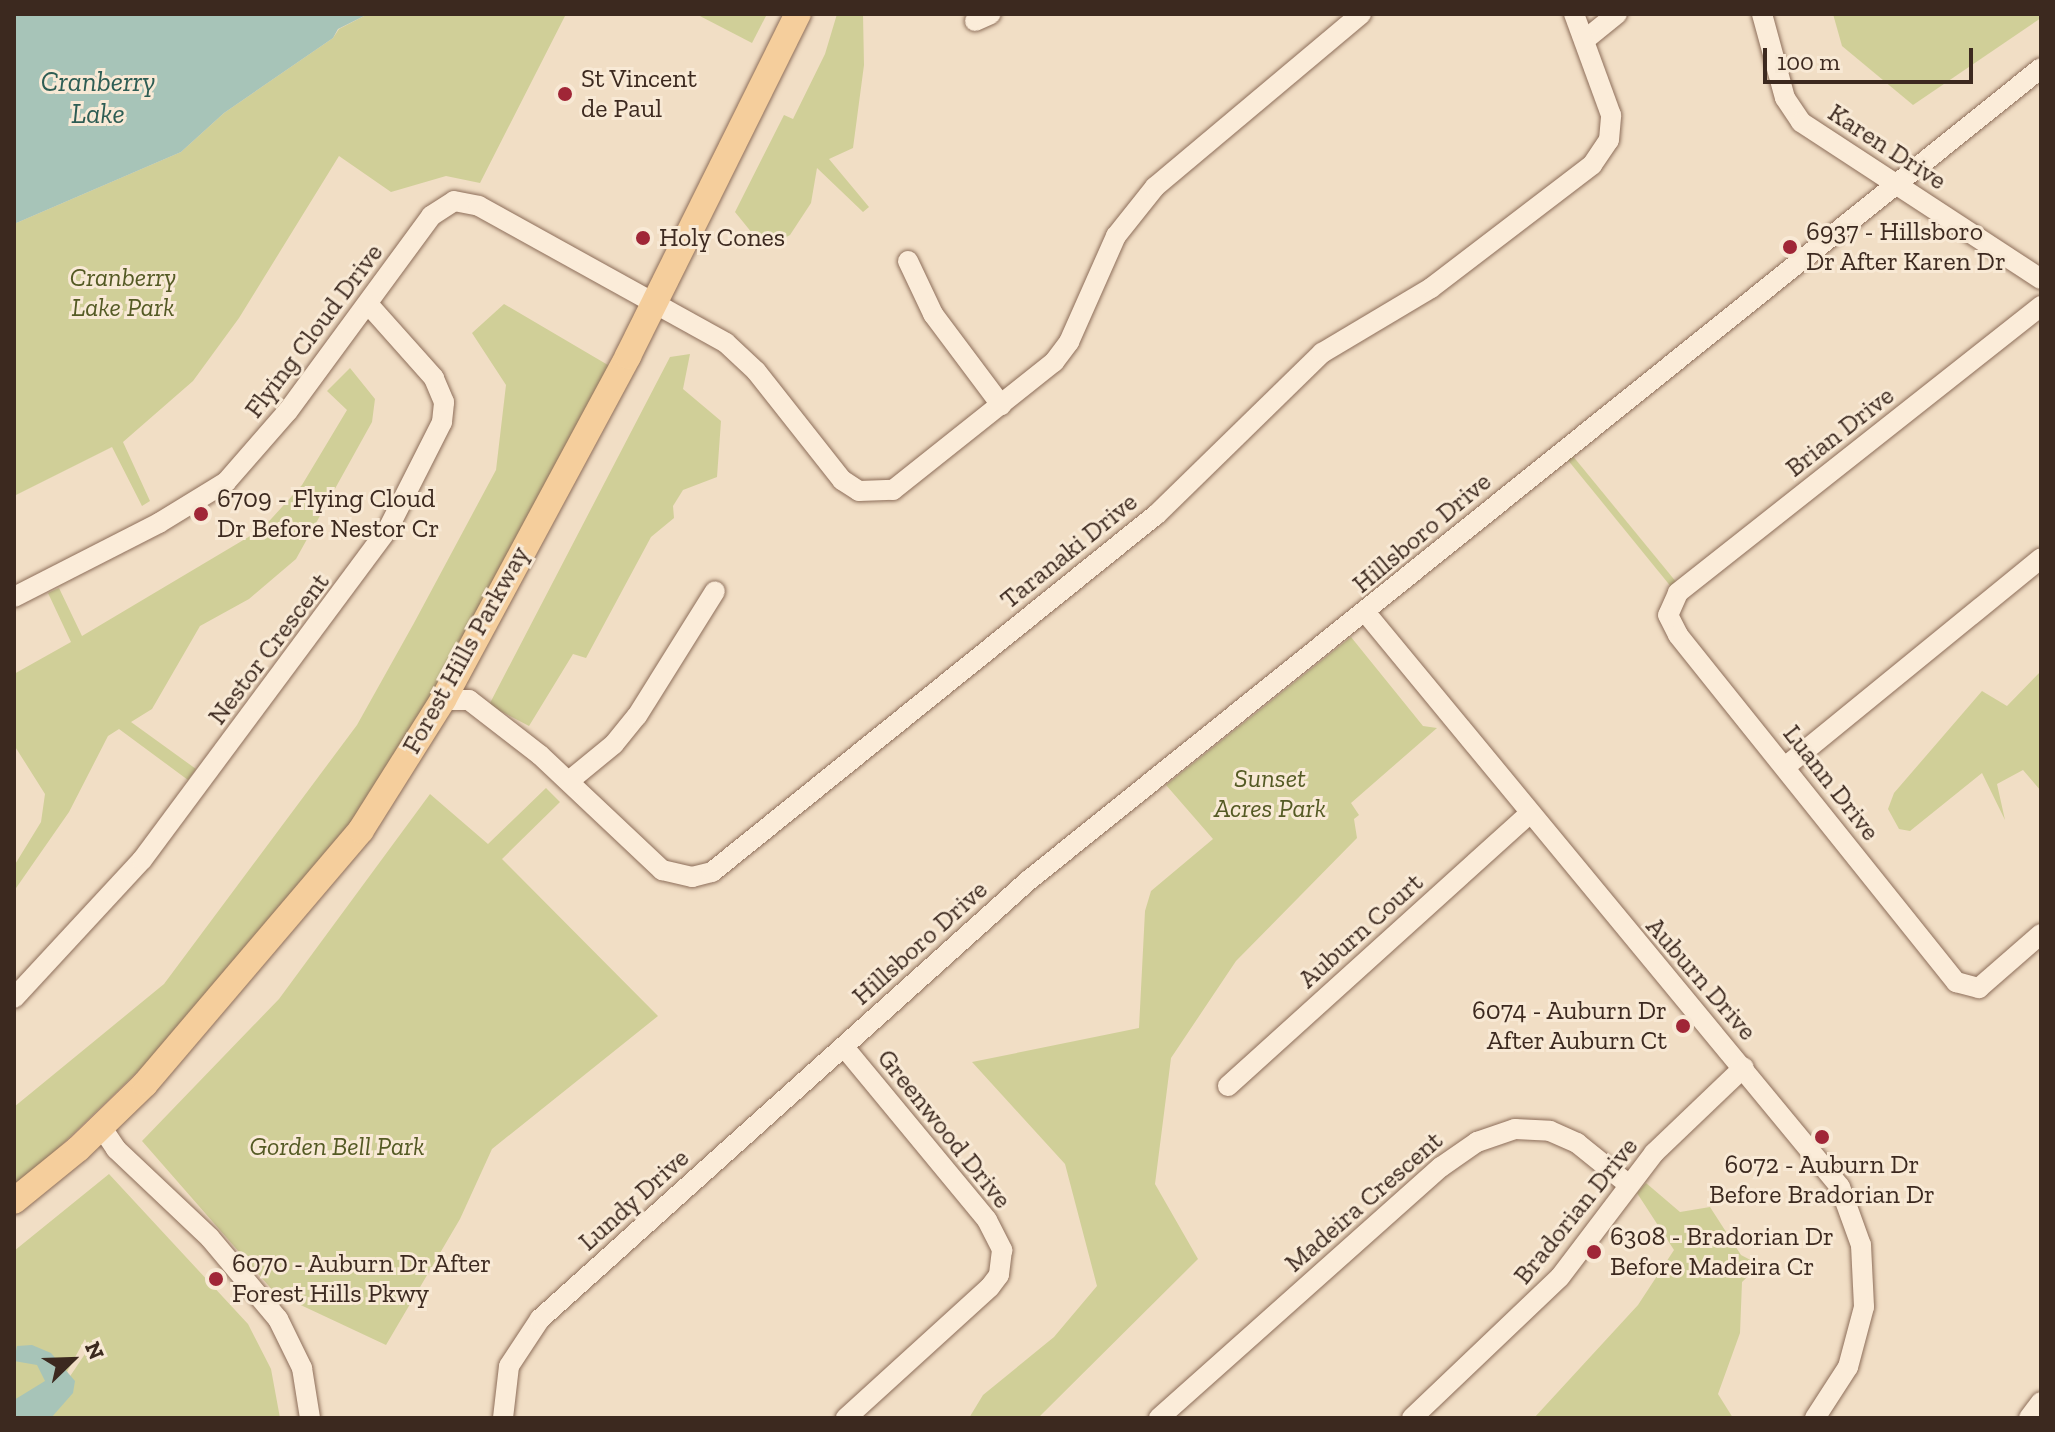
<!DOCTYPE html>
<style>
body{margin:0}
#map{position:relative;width:2055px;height:1432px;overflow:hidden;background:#f1dec5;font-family:"Zilla Slab",serif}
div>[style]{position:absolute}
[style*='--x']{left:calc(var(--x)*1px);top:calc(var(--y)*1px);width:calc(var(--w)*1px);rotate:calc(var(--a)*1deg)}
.green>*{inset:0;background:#d0cf98}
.water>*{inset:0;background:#a7c4b8}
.roads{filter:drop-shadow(0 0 2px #8d6e5a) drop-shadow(0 0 2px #8d6e5a)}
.minor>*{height:20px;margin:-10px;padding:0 10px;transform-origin:10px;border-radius:10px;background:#fbecd9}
.major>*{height:26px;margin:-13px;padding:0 13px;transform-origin:13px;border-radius:13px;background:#f5ce9c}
.dots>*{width:22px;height:22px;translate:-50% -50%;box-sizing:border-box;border:4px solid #f8e9d5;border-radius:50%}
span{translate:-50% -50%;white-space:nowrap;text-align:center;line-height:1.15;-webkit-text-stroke:6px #f8e9d5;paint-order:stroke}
.poi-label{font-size:26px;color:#3c291f}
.left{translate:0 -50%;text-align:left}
.right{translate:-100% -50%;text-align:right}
.street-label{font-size:26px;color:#3c291f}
.park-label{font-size:26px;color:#545a24;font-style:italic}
.water-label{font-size:28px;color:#2d5d54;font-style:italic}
.frame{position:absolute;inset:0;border:16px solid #3c291f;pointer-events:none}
.north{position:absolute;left:32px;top:1320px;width:80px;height:80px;-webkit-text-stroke:6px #f8e9d5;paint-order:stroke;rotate:67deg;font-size:22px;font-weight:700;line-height:32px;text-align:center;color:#3c291f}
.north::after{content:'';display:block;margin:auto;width:28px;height:36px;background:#3c291f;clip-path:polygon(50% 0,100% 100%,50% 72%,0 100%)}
.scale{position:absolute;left:1763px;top:48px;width:210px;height:36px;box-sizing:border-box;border:4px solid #3c291f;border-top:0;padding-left:10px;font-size:24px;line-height:28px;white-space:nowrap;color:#3c291f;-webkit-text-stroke:6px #f8e9d5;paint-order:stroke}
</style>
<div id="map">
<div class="green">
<div style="clip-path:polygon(368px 14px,566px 14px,480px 183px,446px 176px,391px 192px,339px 156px,239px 318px,193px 381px,123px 442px,150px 501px,142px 506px,112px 447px,14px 496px,14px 224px,181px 152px,224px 113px,333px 38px,339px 29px)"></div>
<div style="clip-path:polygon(696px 14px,767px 14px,752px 43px)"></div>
<div style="clip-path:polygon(837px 14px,863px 14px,864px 65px,853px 148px,829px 159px,869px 207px,863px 212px,817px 168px,811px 203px,790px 235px,765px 249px,735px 212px,784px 115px,793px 119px,825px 54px)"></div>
<div style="clip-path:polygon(1833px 14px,2041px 14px,2041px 18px,1913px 105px,1842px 46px)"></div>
<div style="clip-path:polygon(504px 304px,613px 368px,372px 804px,246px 967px,14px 1191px,14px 1107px,164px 984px,357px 725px,414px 623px,496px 470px,506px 385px,472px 333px)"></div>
<div style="clip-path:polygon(690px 354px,683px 389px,721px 421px,717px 477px,683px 490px,673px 506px,674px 518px,651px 537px,586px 658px,573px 654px,529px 726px,489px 705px,670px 357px)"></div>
<div style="clip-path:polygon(350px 368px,375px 399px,372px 422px,296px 559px,249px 599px,200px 626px,152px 709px,131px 722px,196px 769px,188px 780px,119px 729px,108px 736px,69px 812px,14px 891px,14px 866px,41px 822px,45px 794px,14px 745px,14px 674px,71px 642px,48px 593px,59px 588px,82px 636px,262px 529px,302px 485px,347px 410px,327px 391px)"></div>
<div style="clip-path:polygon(1572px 455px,1677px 583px,1672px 588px,1567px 459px)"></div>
<div style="clip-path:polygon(1351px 637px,1423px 726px,1437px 728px,1351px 803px,1359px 815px,1354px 819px,1357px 838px,1236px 961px,1171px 1058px,1155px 1184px,1198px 1259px,1038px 1418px,969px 1418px,983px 1395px,1054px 1337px,1097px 1286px,1065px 1164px,972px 1062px,1139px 1028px,1145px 911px,1151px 891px,1213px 839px,1166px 785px)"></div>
<div style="clip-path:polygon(2041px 671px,2041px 791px,2023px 770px,1997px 784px,2005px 820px,1982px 773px,1910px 831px,1899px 829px,1888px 809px,1894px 793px,1982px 691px,2007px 706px)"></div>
<div style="clip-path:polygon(546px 788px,560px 802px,502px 859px,658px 1016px,492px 1149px,460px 1219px,386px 1345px,275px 1293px,142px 1141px,279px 999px,430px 794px,488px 844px)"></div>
<div style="clip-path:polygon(109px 1174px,248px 1324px,271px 1369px,280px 1418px,42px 1418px,89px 1348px,85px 1339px,67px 1372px,14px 1418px,14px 1251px)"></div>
<div style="clip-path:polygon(1646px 1183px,1680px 1212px,1710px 1207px,1741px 1255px,1760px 1265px,1742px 1282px,1740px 1333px,1718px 1394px,1733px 1418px,1534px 1418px,1638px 1305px,1674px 1250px,1637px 1193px)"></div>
</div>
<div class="water">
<div style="clip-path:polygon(14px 14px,368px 14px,338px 29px,333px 38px,224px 113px,181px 152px,14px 224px)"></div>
<div style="clip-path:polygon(32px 1345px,51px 1353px,75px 1381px,73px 1393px,51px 1418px,14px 1418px,14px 1400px,45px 1381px,37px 1365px,14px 1361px,17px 1346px)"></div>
</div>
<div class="roads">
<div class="minor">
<div style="--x:1762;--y:14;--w:87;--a:74.7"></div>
<div style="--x:1785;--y:98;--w:29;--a:56"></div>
<div style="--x:1801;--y:122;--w:287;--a:33.2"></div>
<div style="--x:975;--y:21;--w:17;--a:-24"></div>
<div style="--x:1586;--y:39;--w:40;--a:-39"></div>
<div style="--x:908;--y:261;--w:59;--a:64.7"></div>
<div style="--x:933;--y:314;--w:114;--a:53.2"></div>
<div style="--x:2041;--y:306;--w:463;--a:141.7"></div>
<div style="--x:1678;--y:593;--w:24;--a:114"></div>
<div style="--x:1668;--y:615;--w:22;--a:63"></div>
<div style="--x:1678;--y:635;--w:445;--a:51.3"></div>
<div style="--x:1956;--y:982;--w:24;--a:15"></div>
<div style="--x:1979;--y:988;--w:82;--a:-41.1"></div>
<div style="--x:14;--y:597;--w:163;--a:-27"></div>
<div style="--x:159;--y:523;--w:79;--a:-31.5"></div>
<div style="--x:226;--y:482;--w:94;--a:-48.9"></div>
<div style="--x:288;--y:411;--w:242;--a:-53.7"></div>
<div style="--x:431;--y:216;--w:27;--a:-33"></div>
<div style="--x:454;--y:201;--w:25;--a:11"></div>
<div style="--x:479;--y:206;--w:282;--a:29"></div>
<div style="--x:726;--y:343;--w:41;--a:43"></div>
<div style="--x:756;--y:371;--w:139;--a:51.7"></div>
<div style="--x:842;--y:480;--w:20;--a:33"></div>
<div style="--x:859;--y:491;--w:34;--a:-2"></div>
<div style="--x:893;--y:490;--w:206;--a:-38.5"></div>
<div style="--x:1054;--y:362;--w:25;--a:-53"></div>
<div style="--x:1069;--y:342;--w:116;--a:-66.1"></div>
<div style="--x:1116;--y:236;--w:63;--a:-51.5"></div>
<div style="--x:1155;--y:187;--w:269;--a:-40"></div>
<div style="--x:1366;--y:613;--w:744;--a:50.45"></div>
<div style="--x:1840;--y:1187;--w:62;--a:70.1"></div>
<div style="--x:1861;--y:1245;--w:62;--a:87.2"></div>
<div style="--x:1864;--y:1307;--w:62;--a:104.9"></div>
<div style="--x:1848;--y:1367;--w:61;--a:122.9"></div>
<div style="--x:443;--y:700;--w:26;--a:0"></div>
<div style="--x:469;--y:700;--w:90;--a:37.8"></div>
<div style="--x:540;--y:755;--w:168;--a:43.3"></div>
<div style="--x:662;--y:870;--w:31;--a:13"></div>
<div style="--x:692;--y:877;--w:21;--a:-14"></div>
<div style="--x:712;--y:872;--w:571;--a:-38.82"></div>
<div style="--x:1157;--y:514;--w:231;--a:-44.3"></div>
<div style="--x:1322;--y:353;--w:127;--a:-30.8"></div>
<div style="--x:1431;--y:288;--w:203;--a:-37.4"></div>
<div style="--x:1592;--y:165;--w:30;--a:-56"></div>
<div style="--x:1609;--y:140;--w:25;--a:-85"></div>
<div style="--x:1611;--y:115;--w:108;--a:-110.1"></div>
<div style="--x:1785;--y:767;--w:330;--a:-39.2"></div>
<div style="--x:569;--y:781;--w:58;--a:-39.4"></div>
<div style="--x:614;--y:744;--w:36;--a:-51"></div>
<div style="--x:637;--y:716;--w:147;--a:-58"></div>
<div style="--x:14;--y:998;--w:188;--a:-47.2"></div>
<div style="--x:142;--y:860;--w:412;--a:-53.4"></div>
<div style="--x:388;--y:529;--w:120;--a:-63.2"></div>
<div style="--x:442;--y:422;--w:20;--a:-84"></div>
<div style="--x:444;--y:402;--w:26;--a:-113"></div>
<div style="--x:434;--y:378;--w:99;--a:-131.7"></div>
<div style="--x:844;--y:1047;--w:224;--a:50.4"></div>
<div style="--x:987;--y:1220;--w:34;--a:63"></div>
<div style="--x:1002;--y:1250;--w:25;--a:97"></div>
<div style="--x:999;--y:1275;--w:15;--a:127"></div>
<div style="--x:990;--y:1287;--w:195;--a:137.7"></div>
<div style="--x:1228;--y:1086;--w:406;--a:-42.1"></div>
<div style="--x:100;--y:1125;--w:29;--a:56"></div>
<div style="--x:116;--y:1149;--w:129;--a:43.4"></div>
<div style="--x:210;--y:1238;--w:106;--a:50"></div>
<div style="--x:278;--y:1319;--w:55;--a:63.9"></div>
<div style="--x:302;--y:1368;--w:51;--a:80.9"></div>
<div style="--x:503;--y:1418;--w:52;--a:-83.4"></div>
<div style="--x:509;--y:1366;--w:56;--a:-56.6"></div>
<div style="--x:540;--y:1319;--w:657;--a:-41.92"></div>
<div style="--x:1029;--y:880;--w:1297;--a:-38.74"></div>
<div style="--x:1159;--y:1418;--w:378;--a:-41.7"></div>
<div style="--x:1441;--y:1167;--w:44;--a:-34.8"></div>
<div style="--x:1477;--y:1142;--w:40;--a:-18.9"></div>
<div style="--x:1515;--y:1129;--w:35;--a:3"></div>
<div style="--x:1550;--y:1131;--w:30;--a:24"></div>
<div style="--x:1577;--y:1143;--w:67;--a:38.9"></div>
<div style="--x:1412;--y:1418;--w:204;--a:-43.6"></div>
<div style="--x:1560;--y:1277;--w:156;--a:-52.8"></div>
<div style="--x:1654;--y:1153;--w:124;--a:-43.7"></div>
<div style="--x:2029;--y:1418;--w:20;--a:-53"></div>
</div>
<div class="major">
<div style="--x:14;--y:1201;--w:82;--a:-39.1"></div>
<div style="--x:78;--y:1149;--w:93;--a:-44.1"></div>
<div style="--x:145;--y:1084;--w:333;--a:-49.6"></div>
<div style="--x:361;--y:830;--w:154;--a:-57.8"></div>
<div style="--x:443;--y:700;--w:391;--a:-61.7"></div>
<div style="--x:628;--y:356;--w:382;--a:-63.6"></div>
</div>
</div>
<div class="dots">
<div style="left:565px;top:94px;background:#a02637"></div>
<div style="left:643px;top:238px;background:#a02637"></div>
<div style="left:1790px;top:247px;background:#a02637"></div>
<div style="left:201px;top:514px;background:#a02637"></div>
<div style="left:1683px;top:1026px;background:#a02637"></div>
<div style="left:1822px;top:1137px;background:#a02637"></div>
<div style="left:1594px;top:1252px;background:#a02637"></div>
<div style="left:216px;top:1279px;background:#a02637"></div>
</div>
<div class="poi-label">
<span class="left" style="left:581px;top:94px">St Vincent<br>de Paul</span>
<span class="left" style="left:1806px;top:247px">6937 - Hillsboro<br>Dr After Karen Dr</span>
<span class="left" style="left:659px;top:238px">Holy Cones</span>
<span class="left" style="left:217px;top:514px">6709 - Flying Cloud<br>Dr Before Nestor Cr</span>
<span class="right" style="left:1667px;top:1026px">6074 - Auburn Dr<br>After Auburn Ct</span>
<span style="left:1822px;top:1180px">6072 - Auburn Dr<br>Before Bradorian Dr</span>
<span class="left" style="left:1610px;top:1252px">6308 - Bradorian Dr<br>Before Madeira Cr</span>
<span class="left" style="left:232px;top:1279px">6070 - Auburn Dr After<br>Forest Hills Pkwy</span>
</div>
<div class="street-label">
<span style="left:1887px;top:147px;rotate:33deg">Karen Drive</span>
<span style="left:314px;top:331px;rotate:-53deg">Flying Cloud Drive</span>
<span style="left:1840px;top:432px;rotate:-38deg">Brian Drive</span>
<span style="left:1422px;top:533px;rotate:-40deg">Hillsboro Drive</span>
<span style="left:1069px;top:551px;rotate:-39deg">Taranaki Drive</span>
<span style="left:269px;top:649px;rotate:-53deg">Nestor Crescent</span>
<span style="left:466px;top:650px;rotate:-61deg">Forest Hills Parkway</span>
<span style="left:1831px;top:783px;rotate:52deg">Luann Drive</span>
<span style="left:1361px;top:931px;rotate:-42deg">Auburn Court</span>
<span style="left:920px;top:943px;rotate:-42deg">Hillsboro Drive</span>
<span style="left:1701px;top:979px;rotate:49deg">Auburn Drive</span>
<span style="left:944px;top:1129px;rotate:51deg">Greenwood Drive</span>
<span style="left:634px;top:1200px;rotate:-42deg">Lundy Drive</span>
<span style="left:1364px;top:1202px;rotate:-41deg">Madeira Crescent</span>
<span style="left:1576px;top:1211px;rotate:-51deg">Bradorian Drive</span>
</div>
<div class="park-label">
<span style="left:123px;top:293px">Cranberry<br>Lake Park</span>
<span style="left:1270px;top:794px">Sunset<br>Acres Park</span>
<span style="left:337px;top:1147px">Gorden Bell Park</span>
</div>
<div class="water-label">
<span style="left:98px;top:98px">Cranberry<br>Lake</span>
</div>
<div class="frame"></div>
<div class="north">N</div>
<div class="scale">100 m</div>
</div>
